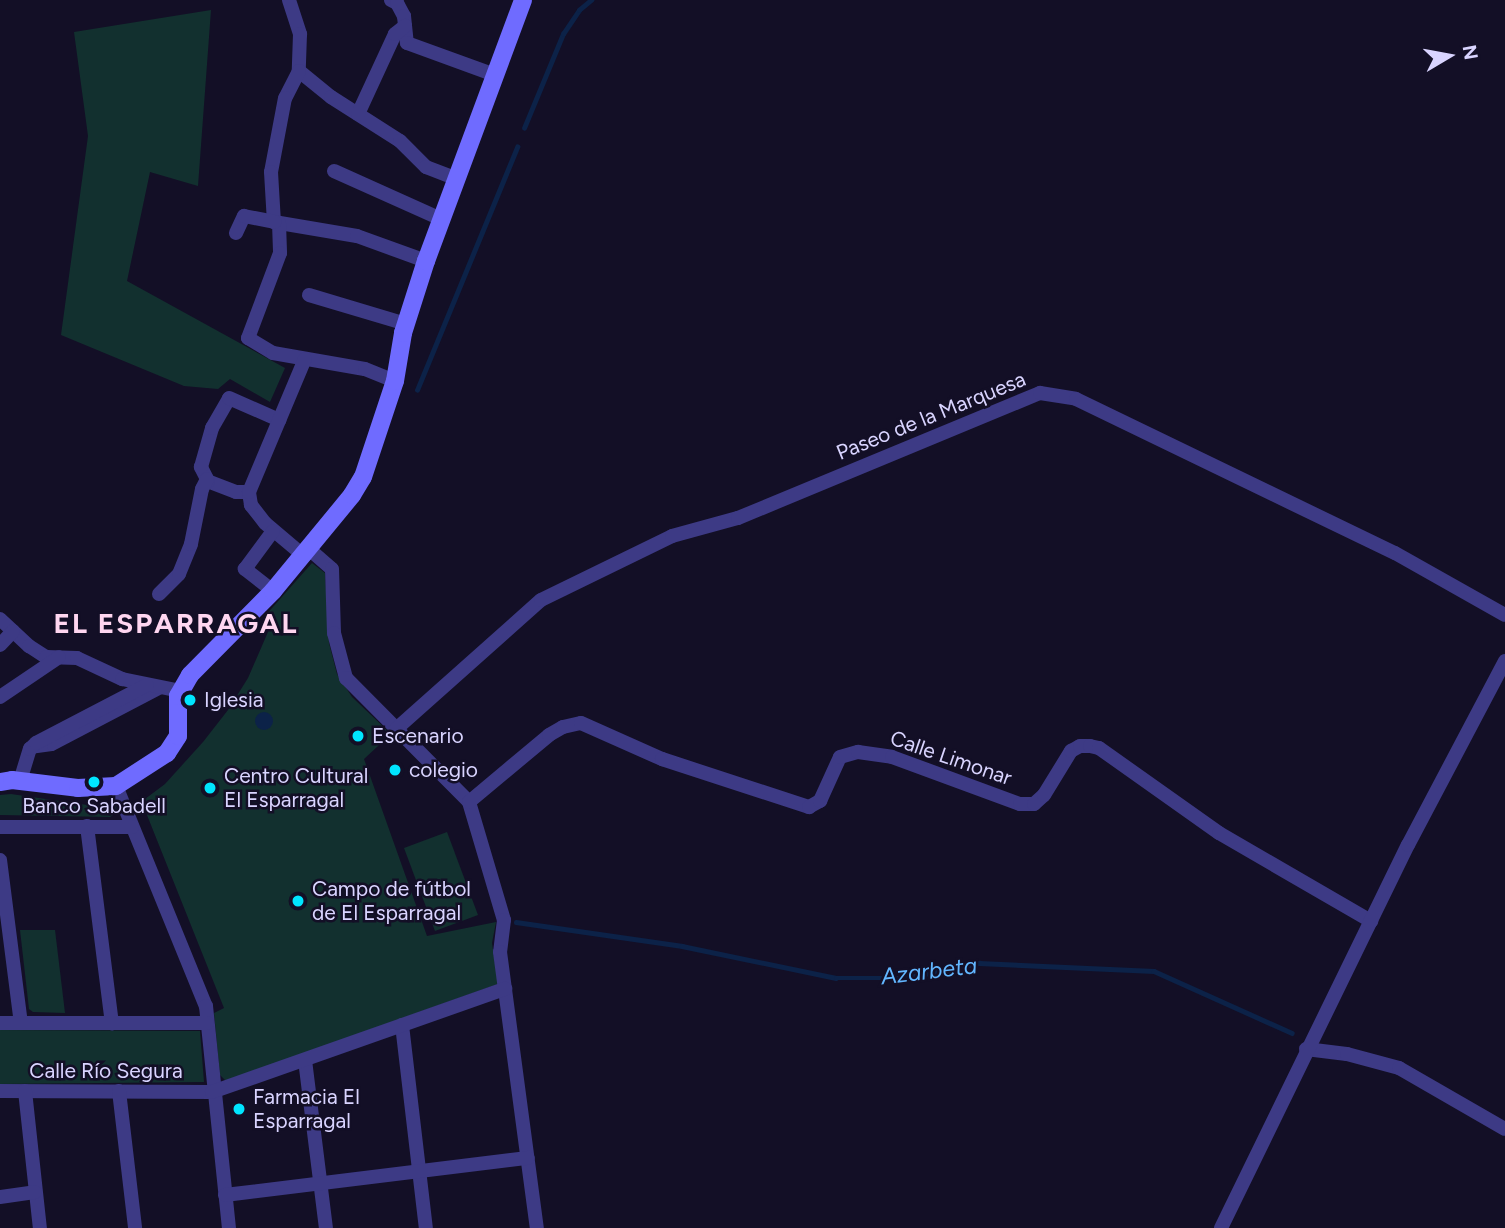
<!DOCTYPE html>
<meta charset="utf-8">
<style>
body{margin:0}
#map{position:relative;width:1505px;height:1228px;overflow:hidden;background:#130f26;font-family:Figtree,sans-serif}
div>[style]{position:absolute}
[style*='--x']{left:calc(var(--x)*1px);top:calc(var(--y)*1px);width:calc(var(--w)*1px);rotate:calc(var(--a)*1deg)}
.green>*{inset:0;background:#12302f}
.water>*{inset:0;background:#0c2248}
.round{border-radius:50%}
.stream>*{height:4.5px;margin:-2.25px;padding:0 2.25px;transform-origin:2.25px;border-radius:2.25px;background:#0c2248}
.pedestrian>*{height:10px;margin:-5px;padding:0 5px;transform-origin:5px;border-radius:5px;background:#3d3a85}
.minor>*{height:14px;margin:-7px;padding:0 7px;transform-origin:7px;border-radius:7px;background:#3d3a85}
.secondary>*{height:18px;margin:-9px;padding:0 9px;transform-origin:9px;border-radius:9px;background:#6f6bff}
.dots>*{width:19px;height:19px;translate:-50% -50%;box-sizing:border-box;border:4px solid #130f26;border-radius:50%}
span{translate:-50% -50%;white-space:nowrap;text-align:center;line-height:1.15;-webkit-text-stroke:5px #130f26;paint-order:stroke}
.street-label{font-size:21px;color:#d9d4ff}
.poi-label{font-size:21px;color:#d9d4ff}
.left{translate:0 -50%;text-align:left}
.water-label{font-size:23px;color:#62b6ff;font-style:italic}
.district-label{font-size:28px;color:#ffd6f0;font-weight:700;letter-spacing:2px}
.north{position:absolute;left:1414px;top:21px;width:70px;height:70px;-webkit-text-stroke:5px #130f26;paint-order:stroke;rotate:80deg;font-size:19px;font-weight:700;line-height:28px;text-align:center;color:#d9d4ff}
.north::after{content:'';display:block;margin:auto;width:24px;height:32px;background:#d9d4ff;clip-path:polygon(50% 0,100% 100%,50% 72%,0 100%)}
</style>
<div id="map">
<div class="green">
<div style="clip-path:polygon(211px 10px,198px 186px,150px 172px,127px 281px,285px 368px,270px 402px,230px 379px,218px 389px,184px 386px,61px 335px,88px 136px,74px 32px)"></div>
<div style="clip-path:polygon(312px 563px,325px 573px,329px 643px,337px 674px,352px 697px,391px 734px,364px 759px,427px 936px,496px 922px,492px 943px,498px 984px,226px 1081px,220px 1075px,214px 1013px,224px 1008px,143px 805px,145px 799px,165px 784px,203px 742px,228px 710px,248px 678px,271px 625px,264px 617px)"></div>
<div style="clip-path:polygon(11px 794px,87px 805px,114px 802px,118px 812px,110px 817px,0 815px,0 795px)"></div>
<div style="clip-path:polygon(447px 832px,478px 915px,435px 931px,404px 848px)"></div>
<div style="clip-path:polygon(20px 930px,55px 930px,65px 1013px,33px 1012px,29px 1009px)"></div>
<div style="clip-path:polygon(0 1030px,200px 1031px,204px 1082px,0 1084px)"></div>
</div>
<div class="water">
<div class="round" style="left:255px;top:712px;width:18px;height:18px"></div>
</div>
<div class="stream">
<div style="--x:524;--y:128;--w:102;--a:-67.5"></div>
<div style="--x:563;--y:34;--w:29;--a:-56"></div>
<div style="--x:579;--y:10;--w:16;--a:-40"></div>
<div style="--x:417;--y:390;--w:263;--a:-67.6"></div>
<div style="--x:516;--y:922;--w:168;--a:8.2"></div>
<div style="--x:682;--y:946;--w:157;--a:11.7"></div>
<div style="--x:836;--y:978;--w:69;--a:0"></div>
<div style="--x:905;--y:978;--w:76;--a:-11.5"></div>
<div style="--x:979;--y:963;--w:175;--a:2.6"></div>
<div style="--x:1154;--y:971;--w:151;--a:24.2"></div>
</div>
<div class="pedestrian">
<div style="--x:30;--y:749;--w:22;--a:-8"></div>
<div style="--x:52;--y:746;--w:125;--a:-27.6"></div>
</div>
<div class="minor">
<div style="--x:289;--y:0;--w:36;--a:72"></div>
<div style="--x:300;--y:34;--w:37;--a:92"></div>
<div style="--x:299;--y:71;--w:41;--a:39.1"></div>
<div style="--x:331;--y:97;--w:82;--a:32.5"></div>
<div style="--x:400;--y:141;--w:37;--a:45"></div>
<div style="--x:426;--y:167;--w:31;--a:21"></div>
<div style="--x:391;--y:0;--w:7;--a:27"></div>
<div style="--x:397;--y:3;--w:15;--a:62"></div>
<div style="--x:404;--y:16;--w:27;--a:84"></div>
<div style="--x:407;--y:43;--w:94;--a:20"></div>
<div style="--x:299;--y:71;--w:30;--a:117"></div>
<div style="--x:285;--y:98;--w:75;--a:100.7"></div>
<div style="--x:271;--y:172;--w:50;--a:86.6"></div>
<div style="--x:274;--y:222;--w:84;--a:9.6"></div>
<div style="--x:357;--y:236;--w:73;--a:19.9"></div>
<div style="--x:358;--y:114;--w:88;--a:-65.2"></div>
<div style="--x:395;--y:34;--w:13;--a:-39"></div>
<div style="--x:334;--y:171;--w:117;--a:24.2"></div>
<div style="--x:279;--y:223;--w:30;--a:88"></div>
<div style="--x:280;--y:253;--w:91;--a:110.6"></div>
<div style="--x:248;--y:338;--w:29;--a:31"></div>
<div style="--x:273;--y:353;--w:93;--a:9.9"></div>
<div style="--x:365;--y:369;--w:32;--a:22"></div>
<div style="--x:236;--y:233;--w:19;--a:-65"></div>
<div style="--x:244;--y:216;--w:31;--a:11"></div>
<div style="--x:309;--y:295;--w:101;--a:16.6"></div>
<div style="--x:249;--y:492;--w:13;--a:180"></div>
<div style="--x:236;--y:492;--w:30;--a:-159"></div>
<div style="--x:208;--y:481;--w:16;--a:-117"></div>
<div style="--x:201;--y:467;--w:41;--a:-74.2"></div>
<div style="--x:212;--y:428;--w:34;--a:-60"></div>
<div style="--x:229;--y:398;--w:55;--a:23.7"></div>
<div style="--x:309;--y:549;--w:30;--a:41"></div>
<div style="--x:332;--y:569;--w:64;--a:88.2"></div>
<div style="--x:334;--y:633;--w:47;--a:75.1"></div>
<div style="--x:346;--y:678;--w:175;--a:45.2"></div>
<div style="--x:469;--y:802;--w:123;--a:73.5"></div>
<div style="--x:504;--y:920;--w:32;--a:97"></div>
<div style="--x:500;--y:952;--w:278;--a:82.4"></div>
<div style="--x:304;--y:556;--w:51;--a:-139.8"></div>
<div style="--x:265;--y:523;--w:23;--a:-128"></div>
<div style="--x:251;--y:505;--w:13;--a:-99"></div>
<div style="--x:249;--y:492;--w:144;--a:-67.2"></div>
<div style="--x:273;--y:591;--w:36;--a:-142"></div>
<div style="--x:245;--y:569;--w:47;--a:-53.6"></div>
<div style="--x:159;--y:594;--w:28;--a:-45"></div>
<div style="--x:179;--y:574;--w:32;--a:-68"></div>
<div style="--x:191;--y:544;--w:56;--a:-78.7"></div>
<div style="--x:202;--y:489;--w:11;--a:-63"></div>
<div style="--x:0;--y:619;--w:40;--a:43"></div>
<div style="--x:29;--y:646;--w:20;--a:33"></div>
<div style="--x:46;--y:657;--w:31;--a:2"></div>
<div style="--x:77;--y:658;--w:50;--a:25"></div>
<div style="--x:122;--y:679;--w:59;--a:11.7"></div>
<div style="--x:0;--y:645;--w:19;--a:-47"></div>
<div style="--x:0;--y:697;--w:71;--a:-34.1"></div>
<div style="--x:395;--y:730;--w:195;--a:-41.7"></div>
<div style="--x:541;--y:600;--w:146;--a:-26"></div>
<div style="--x:672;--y:536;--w:68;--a:-15.3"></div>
<div style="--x:738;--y:518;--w:327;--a:-22.5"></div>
<div style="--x:1040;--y:393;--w:36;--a:9"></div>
<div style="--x:1076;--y:399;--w:354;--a:25.8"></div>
<div style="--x:1395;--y:553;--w:126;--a:29.4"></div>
<div style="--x:20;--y:781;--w:34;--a:-73"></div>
<div style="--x:30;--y:749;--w:8;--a:-45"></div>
<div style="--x:36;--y:743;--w:125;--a:-27.6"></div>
<div style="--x:116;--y:786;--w:238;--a:67.8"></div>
<div style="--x:206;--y:1006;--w:223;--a:84.1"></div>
<div style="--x:469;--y:802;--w:104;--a:-39.9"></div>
<div style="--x:549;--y:735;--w:16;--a:-30"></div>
<div style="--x:563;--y:727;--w:18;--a:-13"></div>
<div style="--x:581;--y:723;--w:89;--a:24"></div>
<div style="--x:662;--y:759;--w:155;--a:18.1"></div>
<div style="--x:809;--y:807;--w:13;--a:-29"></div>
<div style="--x:820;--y:801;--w:48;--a:-65.6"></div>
<div style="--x:840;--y:757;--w:19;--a:-16"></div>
<div style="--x:858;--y:752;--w:34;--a:8"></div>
<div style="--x:892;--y:757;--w:136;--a:20.2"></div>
<div style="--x:1020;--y:804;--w:14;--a:0"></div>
<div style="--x:1034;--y:804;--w:13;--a:-42"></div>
<div style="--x:1044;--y:795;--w:52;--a:-58.5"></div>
<div style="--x:1071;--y:751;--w:10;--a:-29"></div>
<div style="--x:1080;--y:746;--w:10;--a:0"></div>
<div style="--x:1090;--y:746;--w:9;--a:13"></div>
<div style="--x:1099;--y:748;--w:147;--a:35.3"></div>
<div style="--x:1219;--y:833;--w:176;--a:30.1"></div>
<div style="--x:87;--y:826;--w:199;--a:82.8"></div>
<div style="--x:0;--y:827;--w:132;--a:0"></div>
<div style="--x:0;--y:860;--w:164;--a:82.7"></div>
<div style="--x:0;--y:1023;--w:207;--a:0"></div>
<div style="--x:402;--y:1025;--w:204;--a:83.3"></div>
<div style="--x:1306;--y:1049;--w:41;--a:7"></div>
<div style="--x:1347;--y:1054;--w:54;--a:15.1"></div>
<div style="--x:1399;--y:1068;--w:122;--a:29.9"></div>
<div style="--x:305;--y:1060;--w:169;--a:82.9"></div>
<div style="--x:0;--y:1091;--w:212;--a:0.3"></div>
<div style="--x:212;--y:1092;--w:311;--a:-19.4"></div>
<div style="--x:25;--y:1091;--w:138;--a:83.8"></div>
<div style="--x:119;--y:1091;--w:138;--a:83.3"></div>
<div style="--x:225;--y:1195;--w:305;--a:-7"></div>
<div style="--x:0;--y:1197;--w:35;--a:-8"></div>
<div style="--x:1221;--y:1228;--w:426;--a:-64"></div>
<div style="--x:1408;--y:845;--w:208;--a:-62.2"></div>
</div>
<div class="secondary">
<div style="--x:0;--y:782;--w:12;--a:-9"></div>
<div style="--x:12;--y:780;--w:66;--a:6.9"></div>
<div style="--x:78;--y:788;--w:38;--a:-3"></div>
<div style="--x:116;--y:786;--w:61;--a:-32.9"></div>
<div style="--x:167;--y:753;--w:20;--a:-57"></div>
<div style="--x:178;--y:736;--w:40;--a:-90"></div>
<div style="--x:178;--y:696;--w:24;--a:-60"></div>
<div style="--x:190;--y:675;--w:118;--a:-45.3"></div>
<div style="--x:273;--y:591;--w:124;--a:-50.5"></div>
<div style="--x:352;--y:495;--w:21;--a:-59"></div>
<div style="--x:363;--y:477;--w:101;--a:-71.6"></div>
<div style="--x:395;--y:381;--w:49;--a:-80.5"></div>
<div style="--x:403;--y:333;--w:76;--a:-72.3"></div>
<div style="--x:426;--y:261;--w:278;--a:-69.6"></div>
</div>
<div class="dots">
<div style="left:190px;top:700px;background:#00e5ff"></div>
<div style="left:358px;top:736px;background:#00e5ff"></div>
<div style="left:395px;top:770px;background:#00e5ff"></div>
<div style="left:94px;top:782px;background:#00e5ff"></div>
<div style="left:210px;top:788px;background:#00e5ff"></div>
<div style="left:298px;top:901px;background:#00e5ff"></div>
<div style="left:239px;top:1109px;background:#00e5ff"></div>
</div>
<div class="street-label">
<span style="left:931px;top:416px;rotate:-22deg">Paseo de la Marquesa</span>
<span style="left:951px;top:758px;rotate:19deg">Calle Limonar</span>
<span style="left:106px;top:1071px">Calle Río Segura</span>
</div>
<div class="poi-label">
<span class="left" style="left:204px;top:700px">Iglesia</span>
<span class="left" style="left:372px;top:736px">Escenario</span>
<span class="left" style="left:409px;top:770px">colegio</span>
<span class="left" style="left:224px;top:788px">Centro Cultural<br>El Esparragal</span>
<span style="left:94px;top:806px">Banco Sabadell</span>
<span class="left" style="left:312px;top:901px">Campo de fútbol<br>de El Esparragal</span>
<span class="left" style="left:253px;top:1109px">Farmacia El<br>Esparragal</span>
</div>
<div class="water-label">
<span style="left:929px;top:971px;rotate:-7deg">Azarbeta</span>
</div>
<div class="district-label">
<span style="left:176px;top:623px">EL ESPARRAGAL</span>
</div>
<div class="north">N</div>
</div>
